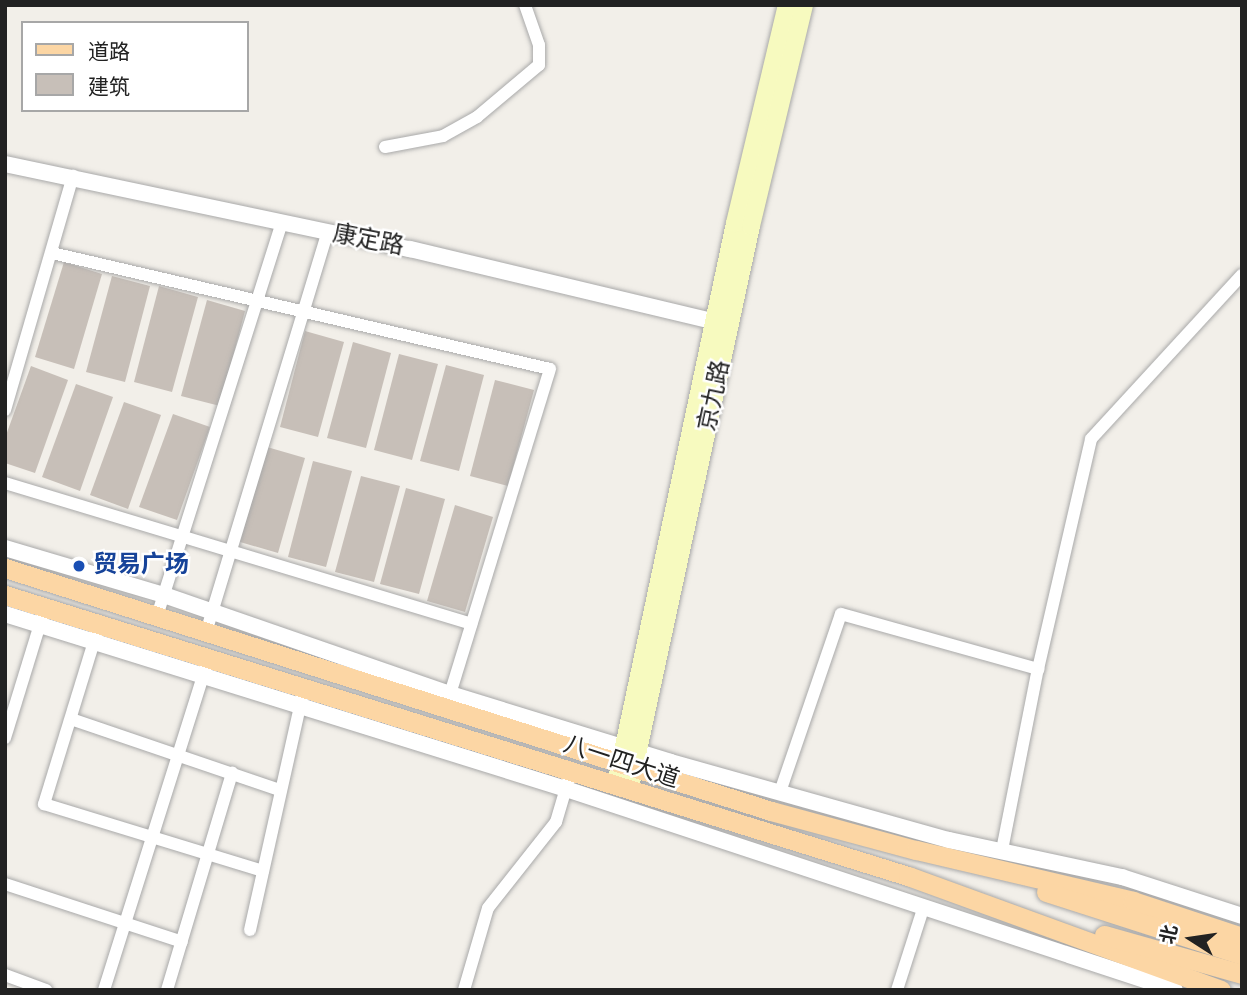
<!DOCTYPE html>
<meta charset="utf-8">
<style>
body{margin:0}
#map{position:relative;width:1247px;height:995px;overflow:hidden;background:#f2efe9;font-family:"Alegreya Sans","Noto Sans SC",sans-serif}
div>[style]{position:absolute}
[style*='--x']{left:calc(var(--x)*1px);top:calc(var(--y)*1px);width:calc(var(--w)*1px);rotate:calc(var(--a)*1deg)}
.building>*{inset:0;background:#c7bfb8}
.roads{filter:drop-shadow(0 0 2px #a9a9a9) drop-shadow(0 0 2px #a9a9a9)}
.minor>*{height:12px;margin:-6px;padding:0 6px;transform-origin:6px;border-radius:6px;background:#fff}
.tertiary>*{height:16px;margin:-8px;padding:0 8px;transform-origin:8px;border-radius:8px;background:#fff}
.secondary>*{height:18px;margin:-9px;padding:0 9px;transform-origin:9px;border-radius:9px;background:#f7fabf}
.primary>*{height:19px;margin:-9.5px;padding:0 9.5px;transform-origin:9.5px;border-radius:9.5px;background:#fcd6a4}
.dots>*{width:19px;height:19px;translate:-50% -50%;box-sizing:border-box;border:4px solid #fff;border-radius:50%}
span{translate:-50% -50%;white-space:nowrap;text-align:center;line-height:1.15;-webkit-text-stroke:5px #fff;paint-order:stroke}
.street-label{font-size:24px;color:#222}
.transit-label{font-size:24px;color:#164399;font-weight:700}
.left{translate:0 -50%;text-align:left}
.frame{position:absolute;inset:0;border:7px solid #222;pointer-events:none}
.legend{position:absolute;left:21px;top:21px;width:228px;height:91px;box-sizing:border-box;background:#fff;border:2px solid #a7a7a7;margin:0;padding:9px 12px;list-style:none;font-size:21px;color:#222}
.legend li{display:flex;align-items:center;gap:14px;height:35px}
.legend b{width:35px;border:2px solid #a7a7a7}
.north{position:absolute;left:1156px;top:904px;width:70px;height:70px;-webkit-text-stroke:5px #fff;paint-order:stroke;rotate:282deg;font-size:19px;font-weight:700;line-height:28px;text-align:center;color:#222}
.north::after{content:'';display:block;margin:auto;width:24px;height:32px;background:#222;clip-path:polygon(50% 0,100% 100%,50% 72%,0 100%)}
</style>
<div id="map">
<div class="building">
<div style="clip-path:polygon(64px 262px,102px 274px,74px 369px,35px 357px)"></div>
<div style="clip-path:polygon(112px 276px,150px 286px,125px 382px,86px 372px)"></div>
<div style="clip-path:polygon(159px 286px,198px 297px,172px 392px,134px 382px)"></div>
<div style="clip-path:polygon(207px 300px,245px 311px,220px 406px,181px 396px)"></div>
<div style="clip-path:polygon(305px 331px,344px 342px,318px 437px,280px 427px)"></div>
<div style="clip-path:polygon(353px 342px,391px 353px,366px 448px,327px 438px)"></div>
<div style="clip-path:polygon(399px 354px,438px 364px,412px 460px,374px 450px)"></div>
<div style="clip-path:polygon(446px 365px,484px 375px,459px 471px,420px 461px)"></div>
<div style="clip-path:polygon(31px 366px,68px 380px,35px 473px,5px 463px,5px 438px)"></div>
<div style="clip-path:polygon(495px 380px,534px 390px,508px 486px,470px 476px)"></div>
<div style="clip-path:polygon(76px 384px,113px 397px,80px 491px,42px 477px)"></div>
<div style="clip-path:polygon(124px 402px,161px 415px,128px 509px,90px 495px)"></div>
<div style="clip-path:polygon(173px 414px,210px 427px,177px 520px,139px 507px)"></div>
<div style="clip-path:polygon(267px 447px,305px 458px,278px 553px,240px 542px)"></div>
<div style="clip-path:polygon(313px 461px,352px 471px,326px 567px,288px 557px)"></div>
<div style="clip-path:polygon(361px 476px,400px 486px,374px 582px,335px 572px)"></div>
<div style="clip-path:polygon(406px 488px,445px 499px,419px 594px,380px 584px)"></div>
<div style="clip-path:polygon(455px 505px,493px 517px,465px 612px,427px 601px)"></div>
</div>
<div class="roads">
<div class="minor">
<div style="--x:385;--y:147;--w:59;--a:-10.7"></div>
<div style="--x:443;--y:136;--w:39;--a:-29"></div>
<div style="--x:477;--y:117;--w:81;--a:-40"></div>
<div style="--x:539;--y:65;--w:20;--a:-90"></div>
<div style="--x:539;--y:45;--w:42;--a:-109.3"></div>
<div style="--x:52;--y:253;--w:511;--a:13.11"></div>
<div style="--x:550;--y:369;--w:346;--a:107.1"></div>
<div style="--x:5;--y:410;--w:244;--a:-73.8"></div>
<div style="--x:5;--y:483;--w:487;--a:16.8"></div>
<div style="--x:158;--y:613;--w:409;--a:-72.4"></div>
<div style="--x:207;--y:629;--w:414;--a:-73.1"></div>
<div style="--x:96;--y:635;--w:177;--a:107.1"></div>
<div style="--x:44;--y:804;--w:229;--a:17"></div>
<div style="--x:71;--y:719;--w:221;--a:18.8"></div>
<div style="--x:5;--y:738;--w:126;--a:-72.9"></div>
<div style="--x:780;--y:792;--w:188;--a:-71.1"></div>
<div style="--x:841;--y:614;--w:205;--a:15.6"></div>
<div style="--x:1002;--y:850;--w:185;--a:-78.8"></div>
<div style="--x:1038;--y:669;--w:236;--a:-77"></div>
<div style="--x:1091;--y:439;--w:223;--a:-47.4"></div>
<div style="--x:5;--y:884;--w:186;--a:18.1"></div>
<div style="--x:250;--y:930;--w:247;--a:-77.4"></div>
<div style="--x:5;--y:975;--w:44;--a:20.1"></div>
<div style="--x:104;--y:990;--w:337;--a:-72.5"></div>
<div style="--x:167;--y:990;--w:227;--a:-73.3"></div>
<div style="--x:464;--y:990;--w:85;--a:-73.7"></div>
<div style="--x:488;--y:908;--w:110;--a:-51.7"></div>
<div style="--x:556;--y:822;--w:56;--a:-73.5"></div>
<div style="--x:897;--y:990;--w:88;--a:-72.2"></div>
</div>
<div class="tertiary">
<div style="--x:5;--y:164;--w:414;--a:11.9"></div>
<div style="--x:410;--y:249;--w:323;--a:13.4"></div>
<div style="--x:5;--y:548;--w:166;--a:16.5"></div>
<div style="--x:164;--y:595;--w:303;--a:19.1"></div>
<div style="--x:450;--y:694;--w:231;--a:17.1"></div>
<div style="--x:671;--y:762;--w:289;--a:15.7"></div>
<div style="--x:949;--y:840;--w:177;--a:12.1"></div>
<div style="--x:1122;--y:877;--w:126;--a:18"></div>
<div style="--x:5;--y:614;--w:588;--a:17.32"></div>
<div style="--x:566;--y:789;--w:641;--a:18.27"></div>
</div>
<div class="secondary">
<div style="--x:616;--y:784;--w:573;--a:-78.02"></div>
<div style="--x:735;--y:223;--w:224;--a:-76.6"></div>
<div style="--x:630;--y:787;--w:574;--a:-77.83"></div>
<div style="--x:751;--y:226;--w:227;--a:-76.5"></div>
</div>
<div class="primary">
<div style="--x:5;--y:568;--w:804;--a:17.6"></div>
<div style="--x:771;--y:811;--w:150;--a:15.1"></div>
<div style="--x:916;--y:850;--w:223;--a:13.2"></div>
<div style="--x:1133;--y:901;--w:115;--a:18.3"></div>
<div style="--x:5;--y:595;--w:946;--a:17.29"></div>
<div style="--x:908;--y:876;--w:333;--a:20"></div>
<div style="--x:1046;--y:892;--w:206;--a:17.8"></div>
<div style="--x:1104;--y:935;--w:143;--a:15.8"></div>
</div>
</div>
<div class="dots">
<div style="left:79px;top:566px;background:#1a4fb4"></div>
</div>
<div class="street-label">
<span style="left:368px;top:241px;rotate:11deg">康定路</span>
<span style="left:715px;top:396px;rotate:-78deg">京九路</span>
<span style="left:621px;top:763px;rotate:18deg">八一四大道</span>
</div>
<div class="transit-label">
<span class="left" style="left:93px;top:566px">贸易广场</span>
</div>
<div class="frame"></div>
<ul class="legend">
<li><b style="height:9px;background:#fcd6a4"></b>道路</li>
<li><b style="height:19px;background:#c7bfb8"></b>建筑</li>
</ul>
<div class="north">北</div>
</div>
